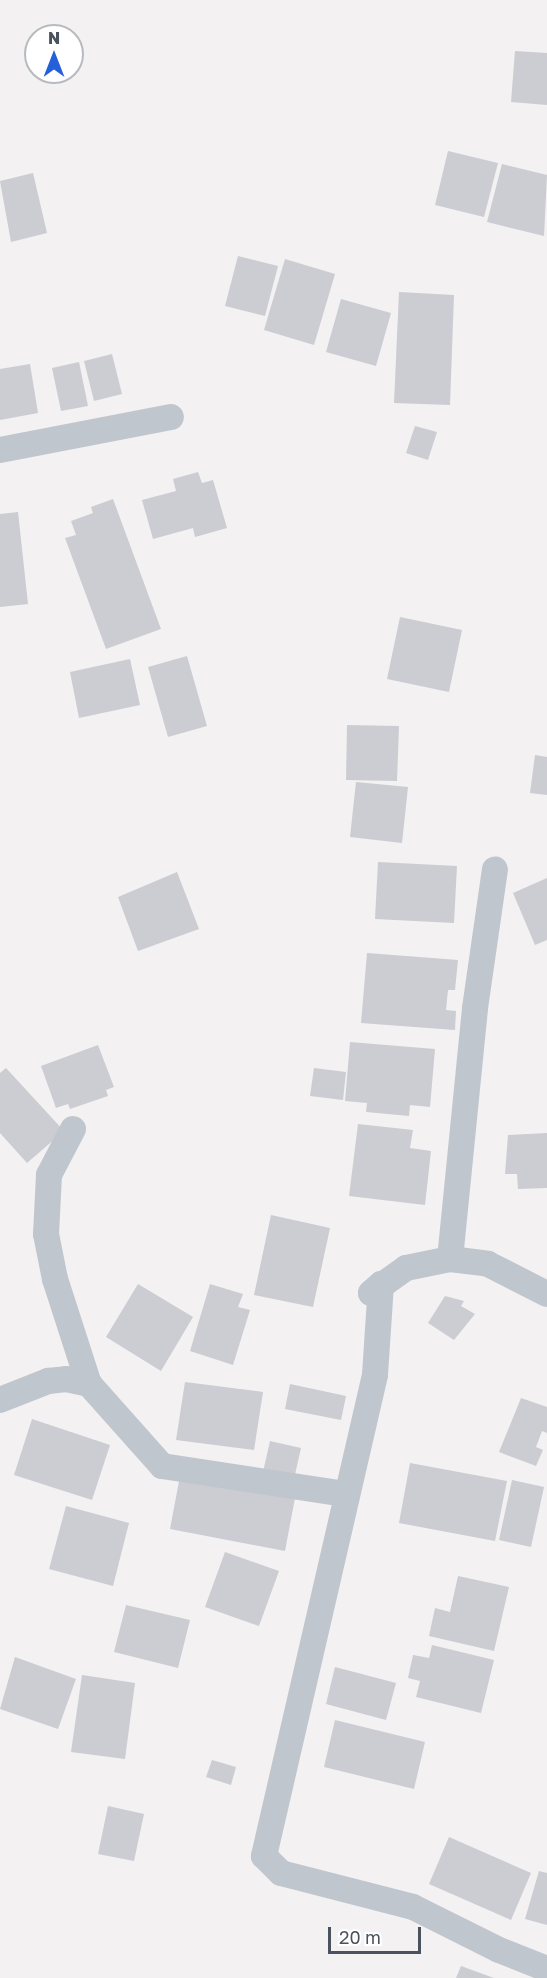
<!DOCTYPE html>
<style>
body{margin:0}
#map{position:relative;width:547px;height:1978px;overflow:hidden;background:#f3f1f1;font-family:"Golos Text",sans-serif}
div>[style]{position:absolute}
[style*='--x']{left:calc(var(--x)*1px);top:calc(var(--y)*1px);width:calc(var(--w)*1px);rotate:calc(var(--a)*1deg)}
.building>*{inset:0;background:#cbcdd3}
.minor>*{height:26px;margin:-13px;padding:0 13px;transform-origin:13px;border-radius:13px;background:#c0c6ce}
span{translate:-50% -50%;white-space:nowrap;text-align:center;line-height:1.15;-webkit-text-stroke:5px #fff;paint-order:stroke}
.north{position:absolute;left:24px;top:24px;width:60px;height:60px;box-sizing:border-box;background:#fff;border:2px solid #b7babe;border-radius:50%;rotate:0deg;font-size:16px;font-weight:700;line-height:24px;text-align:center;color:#4a525d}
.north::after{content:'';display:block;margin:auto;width:21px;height:27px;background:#255fd9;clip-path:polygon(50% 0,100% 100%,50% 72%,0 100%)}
.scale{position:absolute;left:328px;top:1927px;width:93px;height:27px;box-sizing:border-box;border:3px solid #4a525d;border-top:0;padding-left:8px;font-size:18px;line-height:21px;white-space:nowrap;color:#4a525d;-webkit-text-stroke:4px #fff;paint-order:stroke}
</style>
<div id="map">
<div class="building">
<div style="clip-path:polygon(515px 51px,547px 53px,547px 105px,511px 102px)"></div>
<div style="clip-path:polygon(448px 151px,498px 163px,484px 217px,435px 205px)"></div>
<div style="clip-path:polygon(502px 164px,547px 175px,544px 236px,487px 222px)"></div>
<div style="clip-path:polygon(33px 173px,47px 233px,11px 242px,0 181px)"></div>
<div style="clip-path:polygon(238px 256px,278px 266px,265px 316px,225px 306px)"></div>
<div style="clip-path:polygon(285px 259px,335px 274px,314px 345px,264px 330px)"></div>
<div style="clip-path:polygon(399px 292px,454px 295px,450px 405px,394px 403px)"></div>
<div style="clip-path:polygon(341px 299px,391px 313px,376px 366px,326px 352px)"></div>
<div style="clip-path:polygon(112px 354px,122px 394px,94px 401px,84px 361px)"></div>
<div style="clip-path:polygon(79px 362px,88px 406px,61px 411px,52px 368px)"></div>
<div style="clip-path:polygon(30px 364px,38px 413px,0 420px,0 369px)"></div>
<div style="clip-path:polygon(415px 426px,437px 432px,428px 460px,406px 453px)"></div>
<div style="clip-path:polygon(198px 472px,202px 483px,213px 480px,227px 528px,195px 537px,193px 528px,153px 539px,142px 500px,176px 491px,173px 479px)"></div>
<div style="clip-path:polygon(113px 499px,161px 629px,106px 649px,65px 538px,76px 535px,71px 521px,93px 513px,91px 507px)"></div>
<div style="clip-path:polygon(18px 512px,28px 604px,0 607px,0 514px)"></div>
<div style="clip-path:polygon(400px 617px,462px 630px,449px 692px,387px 679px)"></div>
<div style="clip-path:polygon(187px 656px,207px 726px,168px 737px,148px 667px)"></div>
<div style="clip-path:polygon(130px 659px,140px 705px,79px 718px,70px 672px)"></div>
<div style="clip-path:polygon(347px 725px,399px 726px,397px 781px,346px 780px)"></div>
<div style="clip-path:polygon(535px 755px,547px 757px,547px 795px,530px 793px)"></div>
<div style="clip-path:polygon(356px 782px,408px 787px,402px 843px,350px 837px)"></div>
<div style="clip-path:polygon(378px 862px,457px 866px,454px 923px,375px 919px)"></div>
<div style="clip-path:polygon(177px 872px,199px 929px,138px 951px,118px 897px)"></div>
<div style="clip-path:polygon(547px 878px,547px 940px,535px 945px,513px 893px)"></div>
<div style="clip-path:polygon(367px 953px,458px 960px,455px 990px,448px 990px,446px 1010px,456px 1011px,455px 1030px,361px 1023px)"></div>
<div style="clip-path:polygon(350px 1042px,435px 1049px,430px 1107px,410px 1105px,409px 1116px,366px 1112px,367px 1103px,345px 1101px)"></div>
<div style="clip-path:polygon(98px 1045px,114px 1087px,106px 1090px,108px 1096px,70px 1109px,68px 1104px,56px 1108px,41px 1066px)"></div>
<div style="clip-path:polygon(6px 1068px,64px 1131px,27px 1163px,0 1133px,0 1073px)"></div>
<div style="clip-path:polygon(314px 1068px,346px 1072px,343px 1100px,310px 1096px)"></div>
<div style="clip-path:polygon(358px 1124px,413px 1130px,410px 1148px,431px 1151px,425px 1205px,349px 1196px)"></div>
<div style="clip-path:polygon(547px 1133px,547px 1188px,518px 1189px,517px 1174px,505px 1174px,508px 1135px)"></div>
<div style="clip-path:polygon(271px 1215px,330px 1228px,313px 1307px,254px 1295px)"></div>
<div style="clip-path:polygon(138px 1284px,193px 1317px,161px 1371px,106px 1337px)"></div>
<div style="clip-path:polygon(210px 1284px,243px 1294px,238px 1307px,250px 1310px,233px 1365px,190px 1351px)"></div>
<div style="clip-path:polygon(445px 1296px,464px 1301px,461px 1306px,475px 1314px,454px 1340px,428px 1323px)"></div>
<div style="clip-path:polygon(185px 1382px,263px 1392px,254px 1450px,176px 1440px)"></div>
<div style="clip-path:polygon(290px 1384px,346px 1396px,341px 1420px,285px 1409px)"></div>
<div style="clip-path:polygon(521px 1398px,547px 1407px,547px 1433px,542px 1431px,536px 1447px,543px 1450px,536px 1466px,499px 1452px)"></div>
<div style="clip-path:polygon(32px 1419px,110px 1445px,92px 1500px,14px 1475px)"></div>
<div style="clip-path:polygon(270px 1441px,301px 1448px,294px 1479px,263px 1472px)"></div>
<div style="clip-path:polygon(410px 1463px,507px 1481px,495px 1541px,399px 1523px)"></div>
<div style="clip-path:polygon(180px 1476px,295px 1498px,285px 1551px,170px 1529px)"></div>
<div style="clip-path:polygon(512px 1480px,544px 1487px,531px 1547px,499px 1540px)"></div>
<div style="clip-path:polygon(66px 1506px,129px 1523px,113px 1586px,49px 1569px)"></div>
<div style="clip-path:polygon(225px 1552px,279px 1571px,259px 1626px,205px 1607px)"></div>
<div style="clip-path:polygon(458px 1576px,509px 1587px,494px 1651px,429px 1636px,435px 1608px,450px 1612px)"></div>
<div style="clip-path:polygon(126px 1605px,190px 1620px,178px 1668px,114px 1652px)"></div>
<div style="clip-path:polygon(432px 1645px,494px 1660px,481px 1713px,416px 1697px,420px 1681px,408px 1678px,413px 1655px,429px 1658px)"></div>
<div style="clip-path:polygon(15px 1657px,76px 1679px,58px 1729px,0 1709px)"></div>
<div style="clip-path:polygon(335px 1667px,396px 1683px,386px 1720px,326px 1704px)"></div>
<div style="clip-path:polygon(82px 1675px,135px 1683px,125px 1759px,71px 1752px)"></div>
<div style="clip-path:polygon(335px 1720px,425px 1742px,414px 1789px,324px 1767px)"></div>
<div style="clip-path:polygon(212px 1760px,236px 1767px,231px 1785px,206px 1777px)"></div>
<div style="clip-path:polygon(108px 1806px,144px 1814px,134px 1861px,98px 1854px)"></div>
<div style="clip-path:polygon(449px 1837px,531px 1873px,511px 1920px,429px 1884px)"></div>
<div style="clip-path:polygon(539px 1871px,547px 1873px,547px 1925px,525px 1919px)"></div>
<div style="clip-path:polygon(461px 1966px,494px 1978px,456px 1978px)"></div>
</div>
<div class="minor">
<div style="--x:0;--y:450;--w:174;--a:-10.9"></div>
<div style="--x:73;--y:1129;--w:52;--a:117.6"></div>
<div style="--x:49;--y:1175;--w:59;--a:92.9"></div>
<div style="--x:46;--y:1234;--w:46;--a:78.7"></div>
<div style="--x:55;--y:1279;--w:110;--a:72.1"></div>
<div style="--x:89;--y:1384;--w:110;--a:48.3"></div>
<div style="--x:162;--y:1466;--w:186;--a:8.7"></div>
<div style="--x:450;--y:1259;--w:252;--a:-84.3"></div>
<div style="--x:475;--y:1008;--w:140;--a:-81.8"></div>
<div style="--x:371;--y:1293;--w:13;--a:-42"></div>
<div style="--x:381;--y:1284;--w:91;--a:93.8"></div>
<div style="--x:375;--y:1375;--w:494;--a:103"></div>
<div style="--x:264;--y:1856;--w:24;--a:45"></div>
<div style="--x:281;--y:1873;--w:136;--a:14.4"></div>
<div style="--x:413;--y:1907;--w:96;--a:26.6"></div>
<div style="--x:499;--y:1950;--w:52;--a:21.6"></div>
<div style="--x:371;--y:1293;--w:43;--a:-35.5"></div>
<div style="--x:406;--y:1268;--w:45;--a:-11.6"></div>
<div style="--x:450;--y:1259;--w:38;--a:7"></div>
<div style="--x:488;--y:1264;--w:66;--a:27"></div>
<div style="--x:0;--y:1400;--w:52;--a:-21.6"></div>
<div style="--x:48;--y:1381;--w:18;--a:-6"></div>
<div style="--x:66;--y:1379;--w:24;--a:12"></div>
</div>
<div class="north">N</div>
<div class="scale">20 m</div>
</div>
